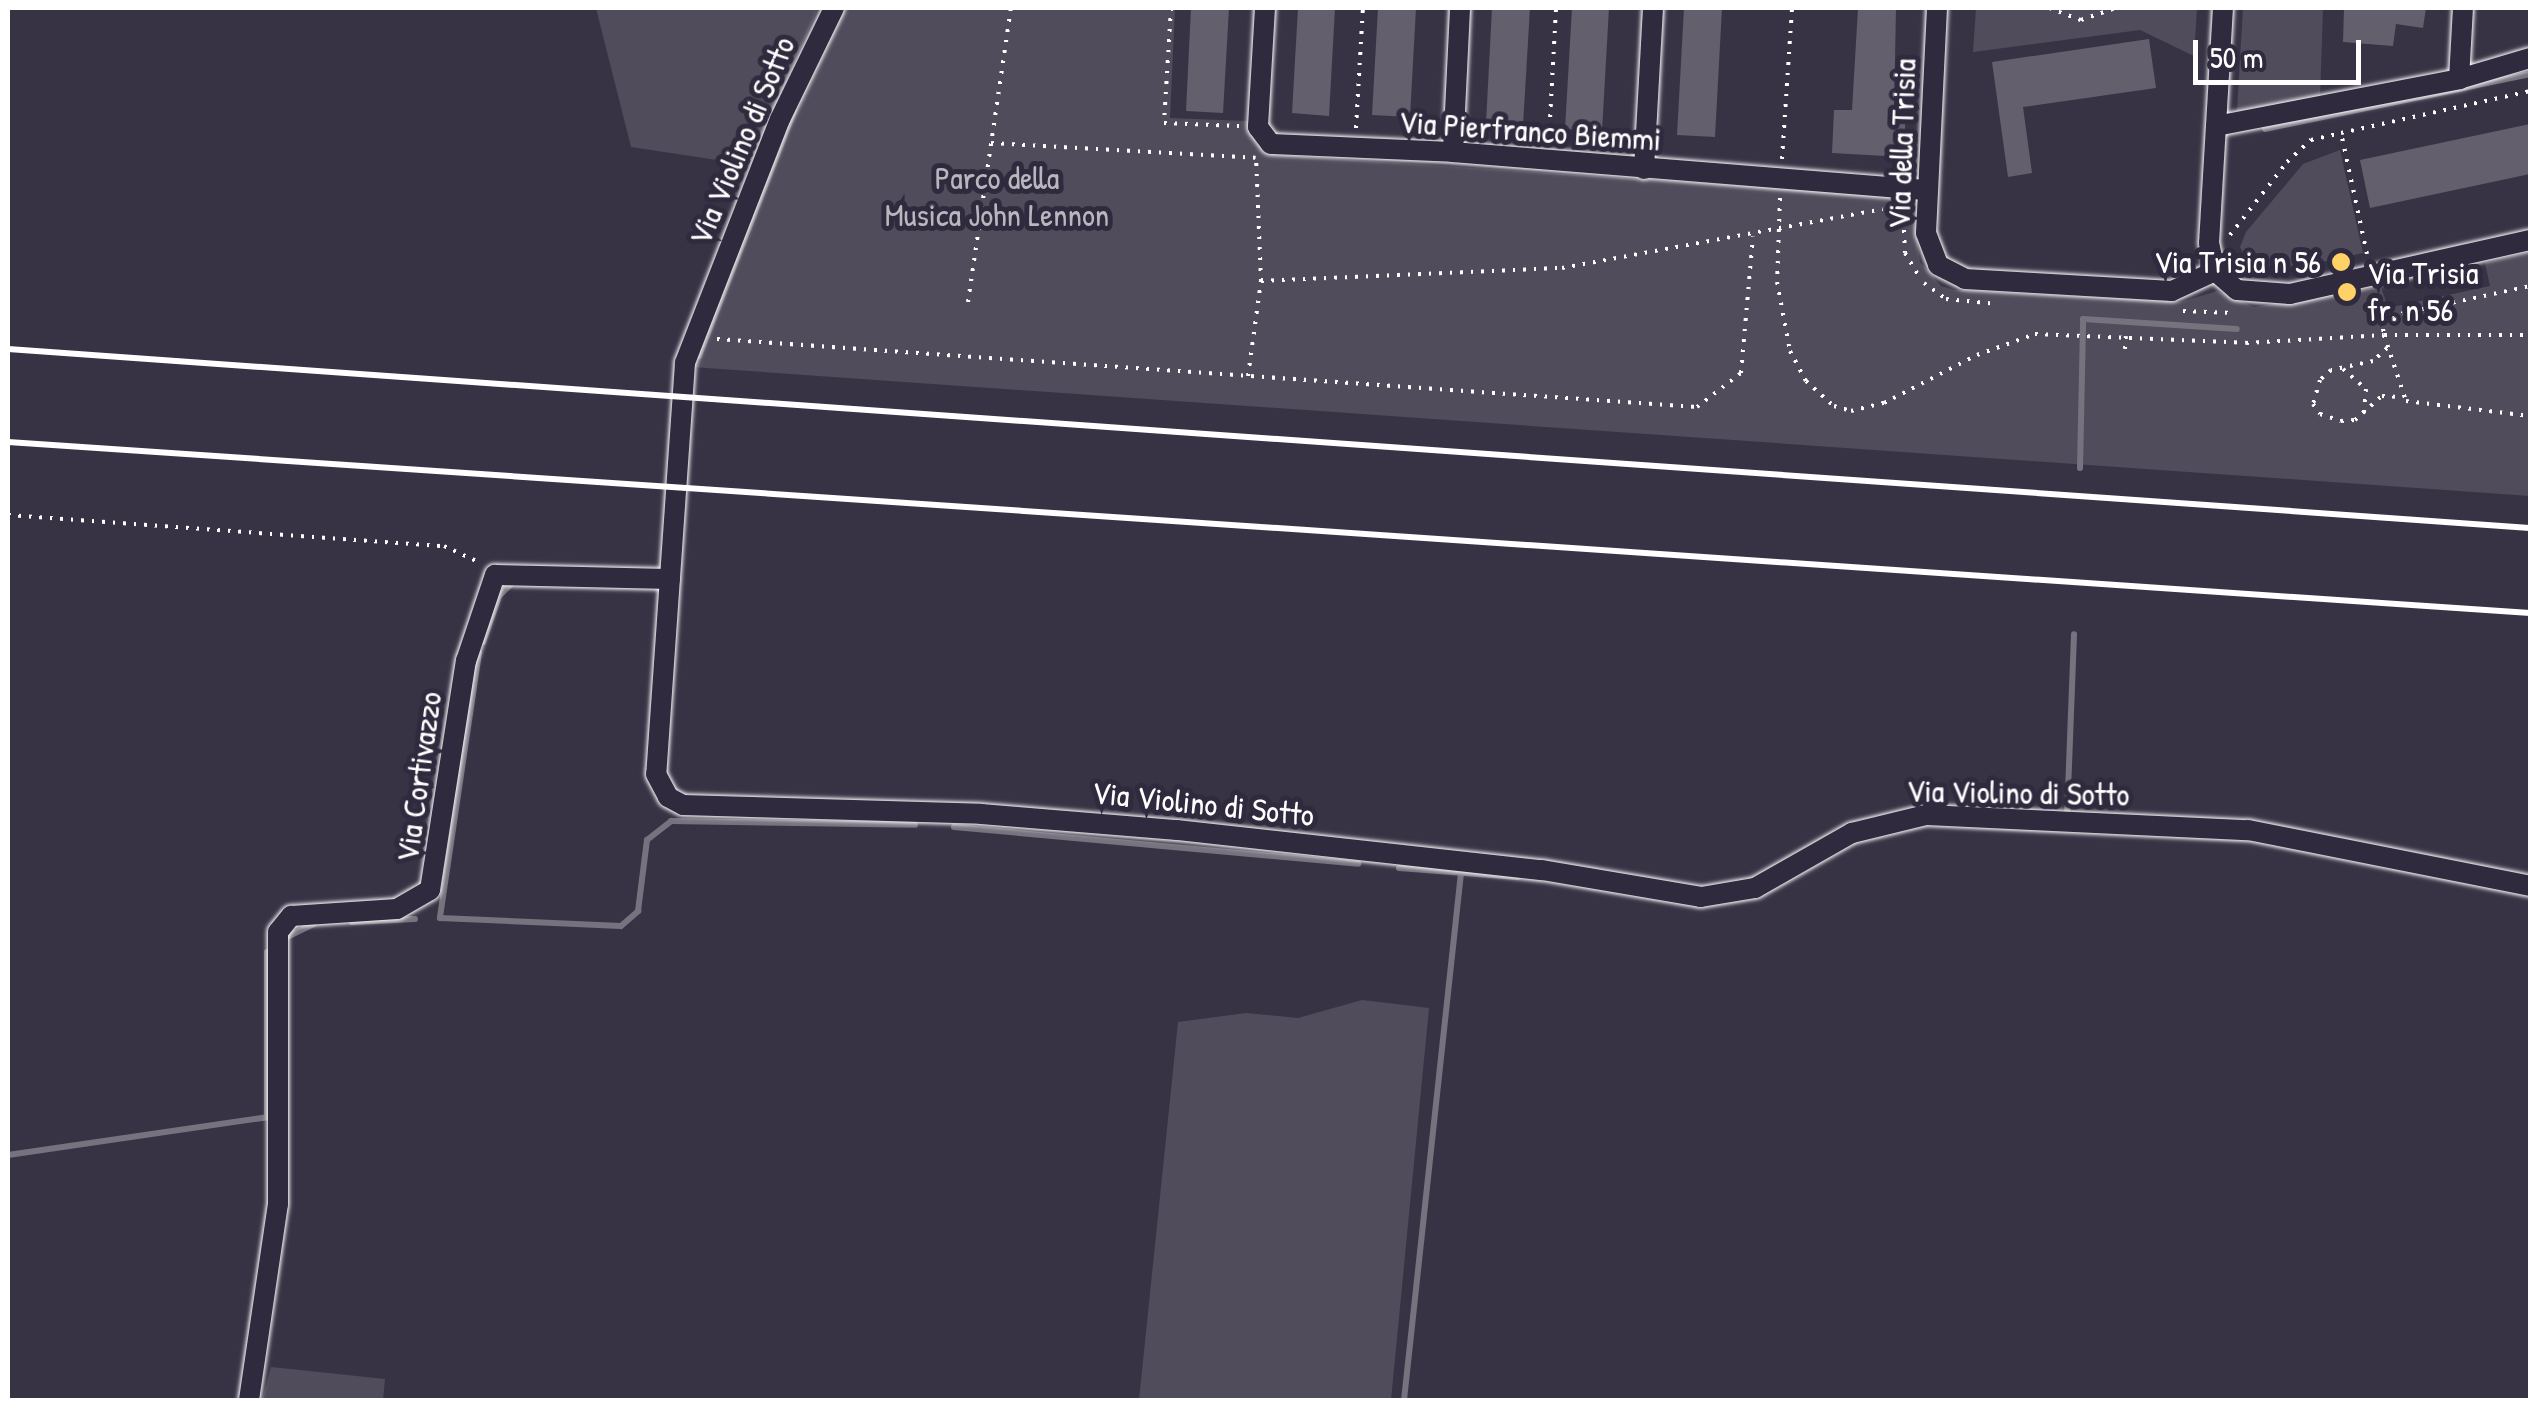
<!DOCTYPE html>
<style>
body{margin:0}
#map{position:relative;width:2538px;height:1408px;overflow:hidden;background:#373345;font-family:"Patrick Hand",sans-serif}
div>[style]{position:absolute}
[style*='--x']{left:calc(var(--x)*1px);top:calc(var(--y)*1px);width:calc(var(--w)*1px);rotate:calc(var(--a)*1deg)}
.green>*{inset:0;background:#514c5c}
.stream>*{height:6px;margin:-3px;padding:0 3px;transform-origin:3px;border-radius:3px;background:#76737f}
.building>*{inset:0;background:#635f6d}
.path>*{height:4px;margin-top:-2px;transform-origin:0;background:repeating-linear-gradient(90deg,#fff 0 2.5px,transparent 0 10.5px)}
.roads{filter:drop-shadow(0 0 2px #fff) drop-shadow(0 0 2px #fff)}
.minor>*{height:20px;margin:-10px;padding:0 10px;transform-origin:10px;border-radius:10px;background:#2f2a3d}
.rail>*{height:6px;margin:-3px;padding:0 3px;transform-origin:3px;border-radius:3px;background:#fff}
.dots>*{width:28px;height:28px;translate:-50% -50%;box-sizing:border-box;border:5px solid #2f2a3d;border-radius:50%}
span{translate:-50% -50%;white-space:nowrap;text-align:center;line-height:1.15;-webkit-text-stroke:10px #2f2a3d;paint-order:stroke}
.street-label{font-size:32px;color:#fff}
.park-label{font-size:32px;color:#b9b7be}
.poi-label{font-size:32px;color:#fff}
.right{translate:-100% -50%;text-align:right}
.left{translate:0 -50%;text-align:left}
.frame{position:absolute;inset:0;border:10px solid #fff;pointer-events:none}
.scale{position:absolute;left:2193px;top:40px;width:168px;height:45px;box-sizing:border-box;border:5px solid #fff;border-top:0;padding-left:12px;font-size:30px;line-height:35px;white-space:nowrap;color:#fff;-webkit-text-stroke:8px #2f2a3d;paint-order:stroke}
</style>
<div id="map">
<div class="green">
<div style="clip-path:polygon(596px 8px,818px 8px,750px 165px,631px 147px)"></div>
<div style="clip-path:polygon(841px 8px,1175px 8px,1170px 118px,1248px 121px,1256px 144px,1275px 155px,1911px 197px,1920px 262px,1941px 286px,1955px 290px,2181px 302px,2217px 291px,2254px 307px,2381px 287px,2388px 308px,2490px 286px,2485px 263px,2530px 252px,2530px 496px,692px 367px,801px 84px)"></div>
<div style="clip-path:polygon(1976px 8px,2197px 8px,2194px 56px,2140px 30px,1973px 52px)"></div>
<div style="clip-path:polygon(2243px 8px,2323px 8px,2320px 99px,2237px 111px)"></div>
<div style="clip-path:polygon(2340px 150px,2363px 253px,2285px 270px,2247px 261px,2240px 247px,2246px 232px,2303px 164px)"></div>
<div style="clip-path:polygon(1362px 1000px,1429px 1008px,1391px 1400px,1139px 1400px,1178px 1022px,1246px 1013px,1298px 1018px)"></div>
<div style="clip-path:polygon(271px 1367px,385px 1379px,383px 1400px,262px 1400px)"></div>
</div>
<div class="stream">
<div style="--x:2265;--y:129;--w:271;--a:-11.7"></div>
<div style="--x:699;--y:356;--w:263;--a:-68.8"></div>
<div style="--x:2080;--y:468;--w:149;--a:-88.8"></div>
<div style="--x:2083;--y:319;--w:154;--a:3.7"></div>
<div style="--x:483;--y:642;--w:49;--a:-70.8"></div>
<div style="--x:499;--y:596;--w:18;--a:-45"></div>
<div style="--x:479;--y:653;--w:268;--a:98.4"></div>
<div style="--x:440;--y:918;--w:181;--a:2.5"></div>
<div style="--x:621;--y:926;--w:23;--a:-41"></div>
<div style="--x:638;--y:911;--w:72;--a:-82.8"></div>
<div style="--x:647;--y:840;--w:31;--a:-38"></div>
<div style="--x:671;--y:821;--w:244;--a:0.9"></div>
<div style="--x:2067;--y:817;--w:183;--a:-87.8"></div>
<div style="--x:954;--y:827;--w:406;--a:5.2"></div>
<div style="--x:1399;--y:868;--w:119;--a:4.3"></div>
<div style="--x:352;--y:922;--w:63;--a:-2.7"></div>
<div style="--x:287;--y:937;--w:30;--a:-26"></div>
<div style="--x:8;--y:1155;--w:262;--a:-8.3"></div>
<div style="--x:267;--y:1117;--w:165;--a:-90"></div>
<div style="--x:1404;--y:1400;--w:530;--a:-83.83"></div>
</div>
<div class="building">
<div style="clip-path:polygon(1191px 8px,1229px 8px,1223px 113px,1186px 111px)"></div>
<div style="clip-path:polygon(1298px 8px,1335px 8px,1329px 116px,1292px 113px)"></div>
<div style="clip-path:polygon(1378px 8px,1416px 8px,1410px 117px,1372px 115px)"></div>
<div style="clip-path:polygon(1492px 8px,1530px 8px,1523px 125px,1486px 123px)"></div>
<div style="clip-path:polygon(1572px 8px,1609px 8px,1602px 131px,1565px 129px)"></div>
<div style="clip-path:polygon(1684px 8px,1722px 8px,1715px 137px,1677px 135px)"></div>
<div style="clip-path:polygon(1858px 8px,1896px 8px,1894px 113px,1906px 113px,1903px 157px,1832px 153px,1834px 110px,1852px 110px)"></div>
<div style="clip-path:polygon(2344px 8px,2426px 8px,2423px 28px,2396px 24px,2393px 46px,2343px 42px)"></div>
<div style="clip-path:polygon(2149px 39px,2156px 88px,2023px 107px,2032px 173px,2008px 177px,1992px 62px)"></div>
<div style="clip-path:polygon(2530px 124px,2530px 174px,2370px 208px,2360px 160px)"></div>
</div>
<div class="path">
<div style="--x:1171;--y:8;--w:115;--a:93.5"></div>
<div style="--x:1164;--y:123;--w:75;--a:2.3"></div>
<div style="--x:2049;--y:8;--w:34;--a:21"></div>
<div style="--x:2081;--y:20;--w:37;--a:-19"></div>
<div style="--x:1356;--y:128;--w:120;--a:-86.7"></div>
<div style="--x:1549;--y:138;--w:130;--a:-86.9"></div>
<div style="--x:991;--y:143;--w:265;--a:3.2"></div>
<div style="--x:1782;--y:159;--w:151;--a:-86.2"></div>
<div style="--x:1780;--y:198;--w:84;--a:92"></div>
<div style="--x:1777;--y:282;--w:70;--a:79.3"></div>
<div style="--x:1790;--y:351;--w:34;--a:62"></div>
<div style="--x:1806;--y:381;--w:38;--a:42"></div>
<div style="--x:1834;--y:406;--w:18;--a:16"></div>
<div style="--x:1851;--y:411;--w:34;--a:-14"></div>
<div style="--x:1884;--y:403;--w:105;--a:-27.3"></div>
<div style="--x:1977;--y:355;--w:62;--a:-19.9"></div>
<div style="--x:2035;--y:334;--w:211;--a:2.4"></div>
<div style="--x:2246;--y:343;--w:138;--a:-3.3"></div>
<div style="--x:2384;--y:335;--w:70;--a:71.6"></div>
<div style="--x:2406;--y:401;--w:125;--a:6.9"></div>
<div style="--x:1903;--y:209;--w:44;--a:87.4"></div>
<div style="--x:1905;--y:253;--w:26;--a:59"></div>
<div style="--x:2230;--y:235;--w:93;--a:-52"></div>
<div style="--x:2287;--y:162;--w:33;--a:-43"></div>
<div style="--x:2311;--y:140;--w:31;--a:-13"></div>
<div style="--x:2367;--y:254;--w:124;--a:-102.1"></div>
<div style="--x:2341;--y:133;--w:194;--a:-12.5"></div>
<div style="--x:1261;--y:281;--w:301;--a:-2.5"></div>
<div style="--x:1562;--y:268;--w:326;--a:-10.4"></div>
<div style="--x:1924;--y:283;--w:27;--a:36"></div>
<div style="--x:1946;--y:299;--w:52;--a:5.5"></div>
<div style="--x:2377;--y:298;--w:38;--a:79"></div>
<div style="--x:2384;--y:335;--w:146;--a:0"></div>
<div style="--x:968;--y:302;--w:297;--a:-81.7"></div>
<div style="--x:2183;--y:311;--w:50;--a:2.3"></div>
<div style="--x:2381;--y:318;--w:152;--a:-12.1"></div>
<div style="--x:717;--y:339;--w:982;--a:3.97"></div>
<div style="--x:1697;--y:407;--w:56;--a:-37.7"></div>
<div style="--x:1741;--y:373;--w:137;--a:-85"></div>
<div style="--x:2387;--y:348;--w:19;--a:137"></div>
<div style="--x:2373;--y:361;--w:43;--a:167.9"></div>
<div style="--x:2331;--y:370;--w:15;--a:138"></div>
<div style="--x:2320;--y:380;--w:25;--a:106"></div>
<div style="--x:2313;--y:404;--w:12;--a:55"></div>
<div style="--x:2320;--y:414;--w:22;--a:18"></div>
<div style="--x:2341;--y:421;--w:14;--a:-4"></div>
<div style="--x:2355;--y:420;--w:36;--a:-42"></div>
<div style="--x:2382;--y:396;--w:18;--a:3"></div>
<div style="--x:2125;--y:349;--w:13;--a:-86"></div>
<div style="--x:2343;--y:369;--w:30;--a:41"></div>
<div style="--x:2366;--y:389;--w:23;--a:95"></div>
<div style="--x:1248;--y:376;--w:96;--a:-82.2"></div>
<div style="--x:1261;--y:281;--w:124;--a:-92.3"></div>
<div style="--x:8;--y:515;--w:437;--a:4.1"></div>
<div style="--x:444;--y:546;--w:40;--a:25"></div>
</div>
<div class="roads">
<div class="minor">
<div style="--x:834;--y:8;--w:123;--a:115.9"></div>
<div style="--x:780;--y:119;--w:262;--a:111.3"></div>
<div style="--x:685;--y:363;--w:412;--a:94"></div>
<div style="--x:656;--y:774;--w:26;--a:62"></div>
<div style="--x:668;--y:797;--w:17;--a:28"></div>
<div style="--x:683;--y:805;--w:298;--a:1.7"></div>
<div style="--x:981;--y:814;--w:197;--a:4.7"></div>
<div style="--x:1177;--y:830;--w:367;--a:6.3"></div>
<div style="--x:1542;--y:870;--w:161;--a:9.6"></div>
<div style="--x:1701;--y:897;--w:55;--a:-9.5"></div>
<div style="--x:1755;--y:888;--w:112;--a:-29.6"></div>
<div style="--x:1852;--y:833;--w:76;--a:-13.7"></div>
<div style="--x:1926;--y:815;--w:322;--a:2.7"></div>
<div style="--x:2248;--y:830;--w:288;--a:11.2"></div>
<div style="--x:1265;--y:8;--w:119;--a:93.4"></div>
<div style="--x:1258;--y:127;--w:21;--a:53"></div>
<div style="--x:1271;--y:144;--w:182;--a:2.5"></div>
<div style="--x:1453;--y:152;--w:476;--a:4.6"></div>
<div style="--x:1937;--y:8;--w:225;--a:92.8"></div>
<div style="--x:1926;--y:233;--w:34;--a:69"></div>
<div style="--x:1938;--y:265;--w:30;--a:27"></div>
<div style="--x:1965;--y:279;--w:207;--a:3.3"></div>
<div style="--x:2172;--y:291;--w:47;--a:-24.9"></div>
<div style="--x:2459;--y:79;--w:71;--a:-86.8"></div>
<div style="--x:2216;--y:126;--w:248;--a:-10.9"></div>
<div style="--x:2459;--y:79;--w:74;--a:-16.5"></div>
<div style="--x:1453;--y:152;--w:144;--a:-87.2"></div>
<div style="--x:1644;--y:169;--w:161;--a:-86.8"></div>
<div style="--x:2215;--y:271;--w:29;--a:41"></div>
<div style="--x:2237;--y:290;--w:53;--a:4.3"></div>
<div style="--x:2290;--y:294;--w:246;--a:-12.7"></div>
<div style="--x:2215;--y:271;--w:29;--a:-102"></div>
<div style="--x:2209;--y:243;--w:235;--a:-86.6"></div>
<div style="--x:249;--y:1400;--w:198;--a:-81.6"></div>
<div style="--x:278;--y:1204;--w:272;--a:-90"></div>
<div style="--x:278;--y:932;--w:21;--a:-51"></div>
<div style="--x:291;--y:916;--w:106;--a:-3.8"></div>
<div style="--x:397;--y:909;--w:38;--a:-30"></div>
<div style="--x:430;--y:890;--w:232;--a:-81.1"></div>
<div style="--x:466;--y:661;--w:91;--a:-71.4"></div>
<div style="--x:495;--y:575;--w:175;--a:1.3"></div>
</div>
</div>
<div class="rail">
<div style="--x:8;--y:349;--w:2528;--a:4.06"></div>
<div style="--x:8;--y:442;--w:2528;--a:3.88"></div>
</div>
<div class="dots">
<div style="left:2341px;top:262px;background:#ffd166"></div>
<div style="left:2347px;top:292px;background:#ffd166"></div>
</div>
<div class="street-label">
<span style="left:1530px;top:131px;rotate:4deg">Via Pierfranco Biemmi</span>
<span style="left:742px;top:141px;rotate:-67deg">Via Violino di Sotto</span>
<span style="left:1902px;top:144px;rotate:-88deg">Via della Trisia</span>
<span style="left:419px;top:777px;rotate:-82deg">Via Cortivazzo</span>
<span style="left:2018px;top:793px;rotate:1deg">Via Violino di Sotto</span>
<span style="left:1203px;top:804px;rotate:6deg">Via Violino di Sotto</span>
</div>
<div class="park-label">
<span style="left:997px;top:197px">Parco della<br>Musica John Lennon</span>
</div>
<div class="poi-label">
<span class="right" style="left:2321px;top:262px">Via Trisia n 56</span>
<span class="left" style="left:2367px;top:292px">Via Trisia<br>fr. n 56</span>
</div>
<div class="frame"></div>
<div class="scale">50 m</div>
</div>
